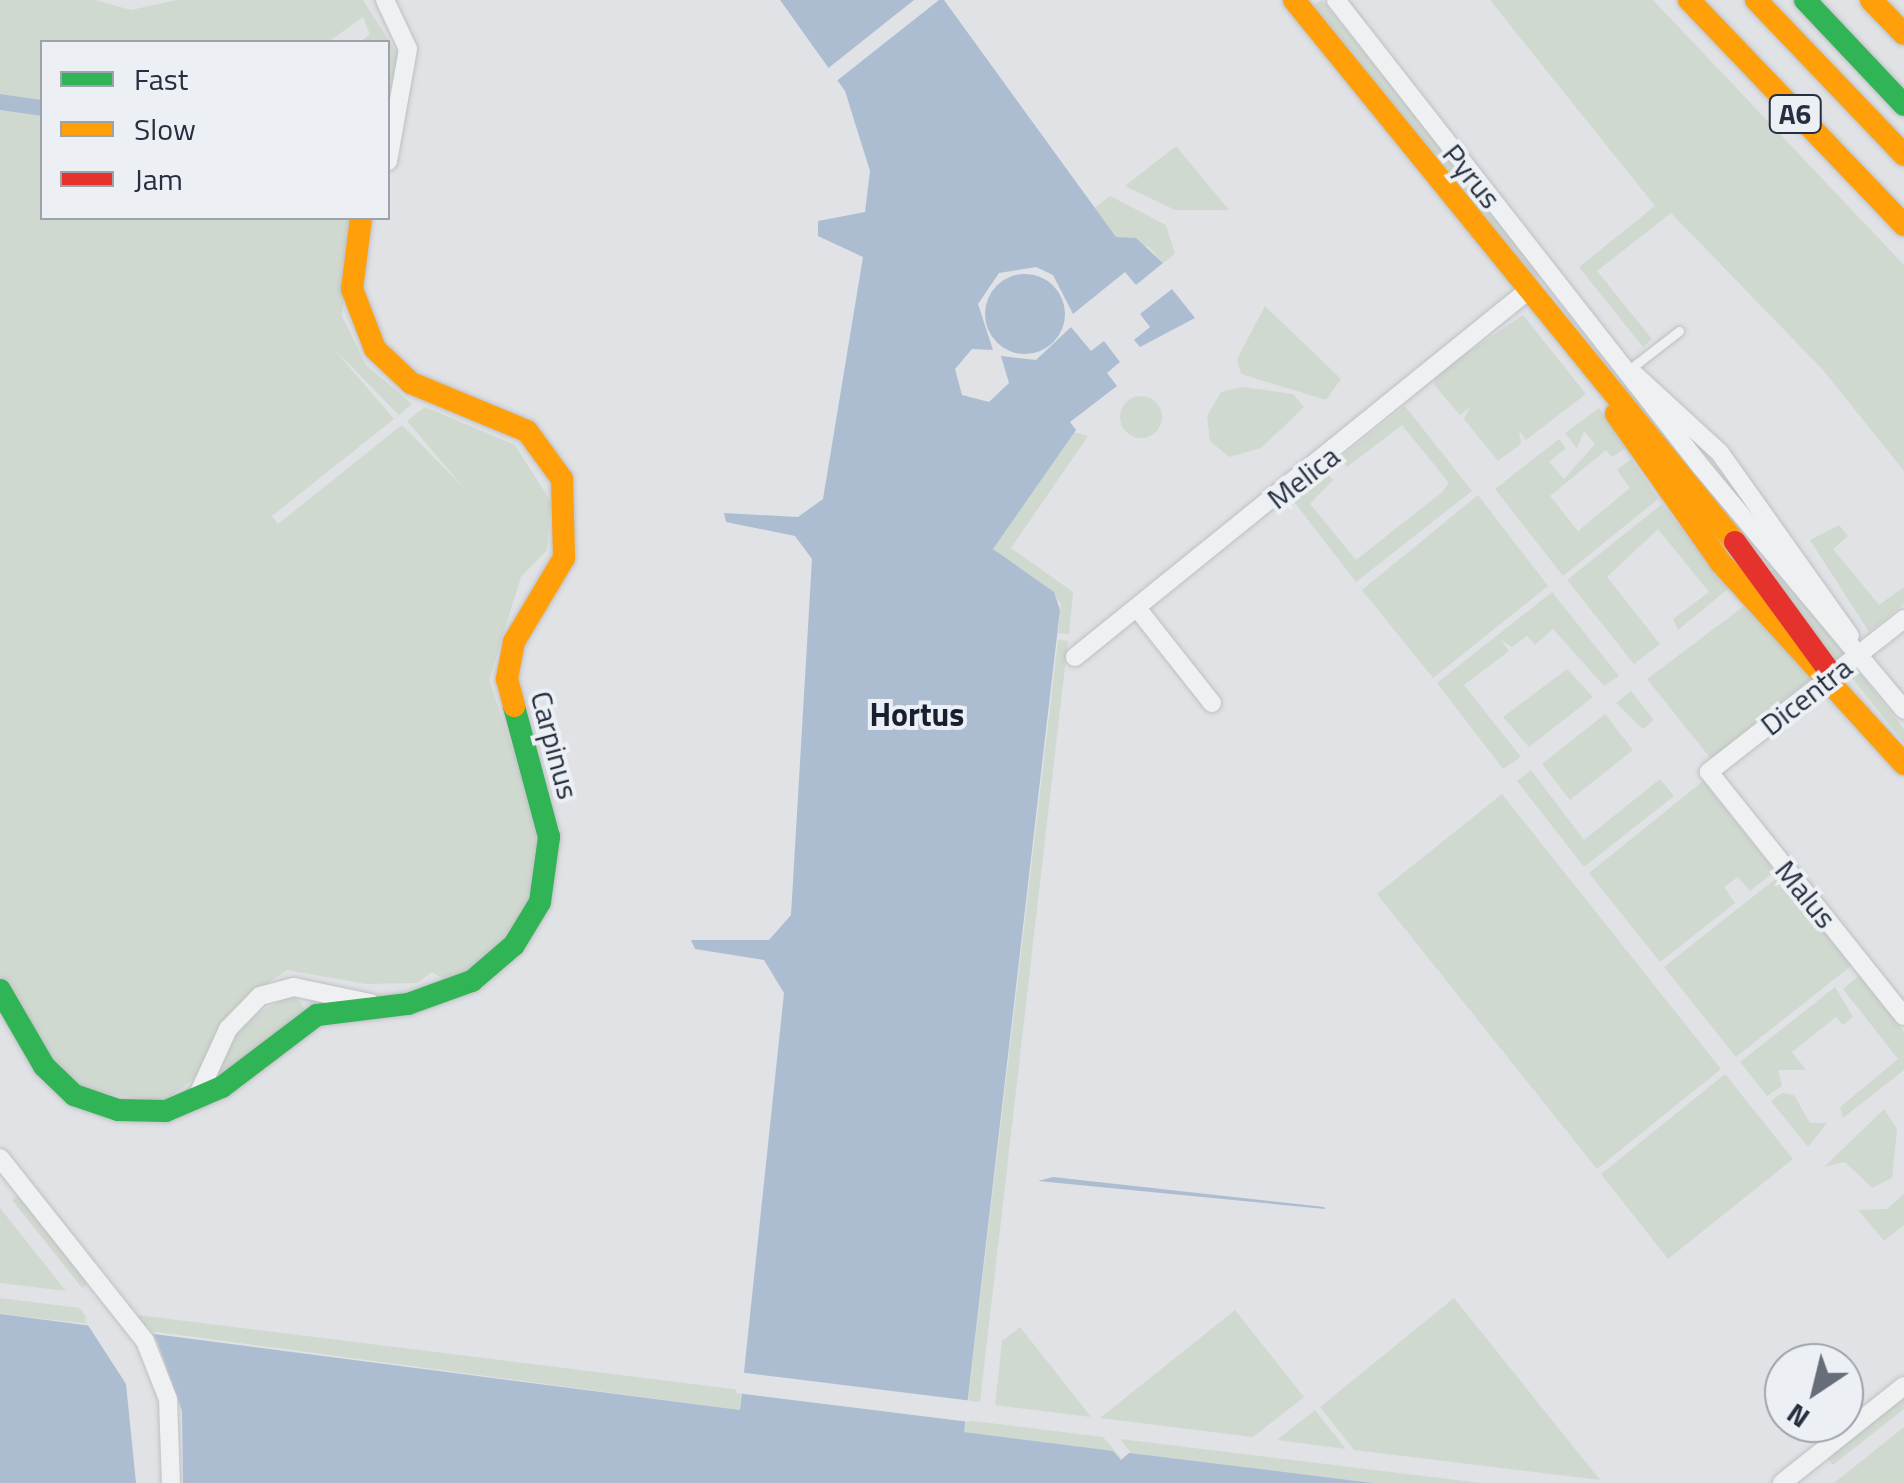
<!DOCTYPE html>
<style>
body{margin:0}
#map{position:relative;width:1904px;height:1483px;overflow:hidden;background:#e0e2e5;font-family:"Titillium Web",sans-serif}
div>[style]{position:absolute}
[style*='--x']{left:calc(var(--x)*1px);top:calc(var(--y)*1px);width:calc(var(--w)*1px);rotate:calc(var(--a)*1deg)}
.green>*{inset:0;background:#d0d9d0}
.round{border-radius:50%}
.water>*{inset:0;background:#acbdd2}
.pier>*{inset:0;background:#e0e2e5}
.roads{filter:drop-shadow(0 0 2px #bec0c3) drop-shadow(0 0 2px #bec0c3)}
.lane>*{height:9px;margin:-4.5px;padding:0 4.5px;transform-origin:4.5px;border-radius:4.5px;background:#eff0f2}
.street>*{height:18px;margin:-9px;padding:0 9px;transform-origin:9px;border-radius:9px;background:#eff0f2}
.fast>*{height:22px;margin:-11px;padding:0 11px;transform-origin:11px;border-radius:11px;background:#30b455}
.slow>*{height:22px;margin:-11px;padding:0 11px;transform-origin:11px;border-radius:11px;background:#ff9f0a}
.jam>*{height:22px;margin:-11px;padding:0 11px;transform-origin:11px;border-radius:11px;background:#e5322d}
span{translate:-50% -50%;white-space:nowrap;text-align:center;line-height:1.15;-webkit-text-stroke:8px #ecf0f5;paint-order:stroke}
.shield-label span{padding:2px 8px;background:#ecf0f5;border:2px solid;border-radius:8px;-webkit-text-stroke-width:0}
.shield-label{font-size:28px;color:#262e3f;font-weight:700}
.street-label{font-size:30px;color:#262e3f}
.neighbourhood-label{font-size:32px;color:#181f2f;font-weight:700}
.legend{position:absolute;left:40px;top:40px;width:350px;height:180px;box-sizing:border-box;background:#ecf0f5;border:2px solid #9da2ac;margin:0;padding:12px 18px;list-style:none;font-size:30px;color:#262e3f}
.legend li{display:flex;align-items:center;gap:20px;height:50px}
.legend b{width:50px;border:2px solid #9da2ac}
.north{position:absolute;left:1764px;top:1343px;width:100px;height:100px;box-sizing:border-box;background:#ecf0f5;border:2px solid #9da2ac;border-radius:50%;rotate:215deg;font-size:28px;font-weight:700;line-height:40px;text-align:center;color:#262e3f}
.north::after{content:'';display:block;margin:auto;width:35px;height:45px;background:#676d79;clip-path:polygon(50% 0,100% 100%,50% 72%,0 100%)}
</style>
<div id="map">
<div class="green">
<div style="clip-path:polygon(0 0,95px 0,131px 10px,177px 0,363px 0,400px 58px,388px 133px,388px 42px,360px 42px,370px 34px,363px 17px,328px 42px,42px 42px,42px 100px,0 94px)"></div>
<div style="clip-path:polygon(1322px 0,1541px 273px,1533px 279px,1314px 5px)"></div>
<div style="clip-path:polygon(1490px 0,1653px 0,1904px 265px,1904px 471px,1823px 370px,1671px 213px,1597px 271px,1652px 339px,1643px 347px,1579px 267px,1655px 206px)"></div>
<div style="clip-path:polygon(0 110px,42px 116px,42px 218px,352px 218px,342px 316px,366px 365px,412px 404px,399px 415px,333px 348px,394px 419px,272px 516px,278px 524px,402px 425px,465px 489px,407px 421px,425px 407px,515px 445px,551px 502px,547px 550px,521px 577px,489px 680px,538px 824px,535px 887px,516px 928px,470px 973px,444px 979px,432px 972px,417px 983px,366px 984px,287px 970px,242px 1001px,194px 1079px,162px 1102px,81px 1089px,56px 1068px,0 977px)"></div>
<div style="clip-path:polygon(1176px 146px,1229px 210px,1175px 210px,1125px 186px)"></div>
<div style="clip-path:polygon(1110px 196px,1166px 225px,1175px 254px,1163px 263px,1149px 247px,1116px 237px,1094px 208px)"></div>
<div style="clip-path:polygon(1265px 306px,1341px 379px,1326px 400px,1241px 374px,1237px 359px)"></div>
<div style="clip-path:polygon(1523px 315px,1586px 394px,1526px 440px,1519px 430px,1521px 444px,1498px 461px,1464px 419px,1470px 407px,1460px 415px,1434px 385px,1436px 374px)"></div>
<div style="clip-path:polygon(1242px 387px,1293px 394px,1304px 407px,1261px 448px,1229px 457px,1210px 441px,1207px 416px,1221px 392px)"></div>
<div class="round" style="left:1120px;top:396px;width:42px;height:42px"></div>
<div style="clip-path:polygon(1405px 406px,1472px 491px,1356px 582px,1291px 498px,1325px 470px,1333px 480px,1310px 504px,1356px 560px,1442px 492px,1449px 483px,1402px 425px,1347px 467px,1340px 458px)"></div>
<div style="clip-path:polygon(1599px 408px,1625px 448px,1612px 457px,1606px 450px,1550px 496px,1578px 531px,1630px 488px,1617px 470px,1631px 459px,1658px 499px,1563px 576px,1495px 489px,1559px 439px,1566px 448px,1549px 462px,1564px 479px,1595px 444px,1584px 431px,1577px 448px,1565px 433px)"></div>
<div style="clip-path:polygon(1073px 432px,1088px 436px,1011px 548px,1073px 592px,1069px 634px,1058px 633px,1061px 604px,1050px 589px,993px 549px)"></div>
<div style="clip-path:polygon(1478px 495px,1548px 586px,1433px 678px,1362px 590px)"></div>
<div style="clip-path:polygon(1662px 504px,1729px 588px,1678px 630px,1673px 619px,1709px 592px,1658px 529px,1607px 577px,1660px 644px,1634px 664px,1567px 580px)"></div>
<div style="clip-path:polygon(1839px 525px,1848px 536px,1833px 549px,1879px 605px,1904px 587px,1904px 604px,1869px 632px,1810px 540px)"></div>
<div style="clip-path:polygon(1776px 568px,1844px 653px,1836px 659px,1768px 574px)"></div>
<div style="clip-path:polygon(1552px 592px,1619px 676px,1604px 686px,1553px 629px,1535px 645px,1527px 636px,1512px 647px,1501px 640px,1509px 651px,1464px 685px,1521px 757px,1503px 769px,1437px 683px)"></div>
<div style="clip-path:polygon(1744px 606px,1813px 677px,1711px 759px,1647px 679px)"></div>
<div style="clip-path:polygon(1058px 640px,1068px 641px,980px 1402px,968px 1401px)"></div>
<div style="clip-path:polygon(1856px 668px,1904px 729px,1904px 743px,1848px 673px)"></div>
<div style="clip-path:polygon(1567px 669px,1593px 697px,1529px 747px,1503px 717px)"></div>
<div style="clip-path:polygon(1631px 691px,1654px 720px,1643px 729px,1616px 703px)"></div>
<div style="clip-path:polygon(1605px 714px,1633px 750px,1570px 800px,1542px 764px)"></div>
<div style="clip-path:polygon(1531px 770px,1584px 840px,1660px 779px,1674px 796px,1584px 867px,1517px 781px)"></div>
<div style="clip-path:polygon(1703px 781px,1775px 871px,1750px 891px,1738px 877px,1724px 887px,1735px 903px,1660px 962px,1589px 873px)"></div>
<div style="clip-path:polygon(1502px 794px,1721px 1069px,1597px 1169px,1377px 894px)"></div>
<div style="clip-path:polygon(1779px 876px,1851px 966px,1736px 1057px,1664px 967px)"></div>
<div style="clip-path:polygon(1859px 976px,1904px 1032px,1904px 1070px,1843px 1118px,1840px 1107px,1898px 1059px,1843px 989px)"></div>
<div style="clip-path:polygon(1835px 987px,1853px 1017px,1843px 1025px,1836px 1017px,1792px 1052px,1806px 1070px,1778px 1070px,1782px 1086px,1767px 1096px,1740px 1062px)"></div>
<div style="clip-path:polygon(294px 994px,308px 1013px,209px 1087px,244px 1020px)"></div>
<div style="clip-path:polygon(1725px 1074px,1793px 1159px,1668px 1259px,1601px 1174px)"></div>
<div style="clip-path:polygon(1782px 1093px,1794px 1095px,1810px 1123px,1827px 1123px,1808px 1147px,1771px 1101px)"></div>
<div style="clip-path:polygon(1884px 1109px,1897px 1129px,1892px 1178px,1872px 1188px,1845px 1162px,1824px 1167px)"></div>
<div style="clip-path:polygon(20px 1194px,90px 1282px,82px 1288px,12px 1200px)"></div>
<div style="clip-path:polygon(1904px 1194px,1904px 1225px,1884px 1241px,1858px 1210px,1887px 1209px)"></div>
<div style="clip-path:polygon(0 1208px,66px 1291px,0 1283px)"></div>
<div style="clip-path:polygon(0 1298px,80px 1308px,90px 1324px,0 1314px)"></div>
<div style="clip-path:polygon(1454px 1298px,1600px 1480px,1354px 1450px,1320px 1407px)"></div>
<div style="clip-path:polygon(1235px 1310px,1304px 1397px,1253px 1437px,1100px 1418px)"></div>
<div style="clip-path:polygon(137px 1315px,741px 1390px,740px 1410px,149px 1331px)"></div>
<div style="clip-path:polygon(1020px 1327px,1091px 1417px,995px 1405px,1002px 1341px)"></div>
<div style="clip-path:polygon(1904px 1397px,1904px 1409px,1833px 1465px,1827px 1458px)"></div>
<div style="clip-path:polygon(1315px 1410px,1346px 1449px,1277px 1440px)"></div>
<div style="clip-path:polygon(966px 1420px,1103px 1437px,1122px 1459px,963px 1432px)"></div>
<div style="clip-path:polygon(1904px 1427px,1904px 1483px,1834px 1483px)"></div>
<div style="clip-path:polygon(1120px 1439px,1481px 1483px,1373px 1483px,1232px 1466px,1132px 1454px)"></div>
</div>
<div class="water">
<div style="clip-path:polygon(780px 0,944px 0,1116px 237px,1136px 238px,1163px 263px,1136px 285px,1125px 272px,1073px 314px,1053px 275px,1036px 267px,999px 273px,978px 304px,993px 350px,972px 349px,955px 369px,962px 395px,989px 402px,1009px 383px,1001px 356px,1036px 360px,1071px 327px,1091px 351px,1104px 341px,1120px 362px,1107px 373px,1117px 386px,1070px 422px,1076px 430px,993px 549px,1054px 592px,1060px 610px,964px 1432px,1113px 1451px,1121px 1460px,1129px 1453px,1373px 1483px,0 1483px,0 1314px,740px 1410px,784px 993px,764px 960px,695px 949px,691px 940px,769px 940px,791px 915px,812px 559px,795px 536px,726px 522px,724px 513px,798px 517px,823px 499px,863px 257px,818px 236px,818px 221px,865px 212px,870px 171px,845px 91px)"></div>
<div style="clip-path:polygon(0 94px,42px 100px,42px 116px,0 110px)"></div>
<div class="round" style="left:985px;top:274px;width:80px;height:80px"></div>
<div style="clip-path:polygon(1172px 289px,1195px 318px,1140px 347px,1134px 340px,1150px 327px,1140px 314px)"></div>
<div style="clip-path:polygon(1053px 1177px,1324px 1207px,1325px 1209px,1038px 1181px)"></div>
</div>
<div class="pier">
<div style="clip-path:polygon(914px 0,939px 0,834px 83px,826px 70px)"></div>
<div style="clip-path:polygon(84px 1319px,148px 1326px,157px 1341px,182px 1411px,183px 1483px,136px 1483px,126px 1384px)"></div>
<div style="clip-path:polygon(738px 1372px,973px 1401px,970px 1422px,736px 1393px)"></div>
</div>
<div class="roads">
<div class="lane">
<div style="--x:1626;--y:372;--w:67;--a:-37.7"></div>
</div>
<div class="street">
<div style="--x:385;--y:0;--w:54;--a:64.9"></div>
<div style="--x:408;--y:49;--w:114;--a:100.1"></div>
<div style="--x:1336;--y:0;--w:594;--a:51.97"></div>
<div style="--x:1702;--y:468;--w:315;--a:50.1"></div>
<div style="--x:1633;--y:373;--w:118;--a:42.6"></div>
<div style="--x:1720;--y:453;--w:224;--a:54.6"></div>
<div style="--x:1137;--y:608;--w:121;--a:51.7"></div>
<div style="--x:1904;--y:619;--w:248;--a:141.9"></div>
<div style="--x:1709;--y:772;--w:312;--a:51.4"></div>
<div style="--x:1075;--y:657;--w:580;--a:-38.98"></div>
<div style="--x:196;--y:1099;--w:77;--a:-65.4"></div>
<div style="--x:228;--y:1029;--w:46;--a:-45.9"></div>
<div style="--x:260;--y:996;--w:35;--a:-15"></div>
<div style="--x:294;--y:987;--w:78;--a:11.9"></div>
<div style="--x:0;--y:1158;--w:233;--a:51.6"></div>
<div style="--x:145;--y:1341;--w:62;--a:68.4"></div>
<div style="--x:168;--y:1399;--w:84;--a:88"></div>
<div style="--x:1782;--y:1483;--w:156;--a:-38.5"></div>
</div>
<div class="fast">
<div style="--x:1805;--y:0;--w:144;--a:46.7"></div>
<div style="--x:0;--y:990;--w:88;--a:59.9"></div>
<div style="--x:44;--y:1066;--w:42;--a:44"></div>
<div style="--x:74;--y:1095;--w:46;--a:18.8"></div>
<div style="--x:118;--y:1110;--w:48;--a:1.2"></div>
<div style="--x:166;--y:1111;--w:61;--a:-23.2"></div>
<div style="--x:222;--y:1087;--w:119;--a:-37.2"></div>
<div style="--x:317;--y:1015;--w:92;--a:-6.9"></div>
<div style="--x:408;--y:1004;--w:68;--a:-19.8"></div>
<div style="--x:472;--y:981;--w:55;--a:-40.6"></div>
<div style="--x:514;--y:945;--w:50;--a:-58.8"></div>
<div style="--x:540;--y:902;--w:66;--a:-82.1"></div>
<div style="--x:549;--y:837;--w:136;--a:-105"></div>
</div>
<div class="slow">
<div style="--x:1294;--y:0;--w:699;--a:50.87"></div>
<div style="--x:1689;--y:0;--w:311;--a:46.3"></div>
<div style="--x:1756;--y:0;--w:214;--a:46.3"></div>
<div style="--x:1871;--y:0;--w:47;--a:45.9"></div>
<div style="--x:361;--y:218;--w:72;--a:97.2"></div>
<div style="--x:352;--y:289;--w:64;--a:69"></div>
<div style="--x:375;--y:349;--w:50;--a:43.4"></div>
<div style="--x:411;--y:383;--w:126;--a:22.5"></div>
<div style="--x:527;--y:431;--w:59;--a:53.9"></div>
<div style="--x:562;--y:479;--w:79;--a:88.5"></div>
<div style="--x:564;--y:558;--w:98;--a:120.8"></div>
<div style="--x:514;--y:642;--w:38;--a:101"></div>
<div style="--x:507;--y:679;--w:28;--a:75"></div>
<div style="--x:1616;--y:414;--w:182;--a:54.8"></div>
<div style="--x:1721;--y:563;--w:272;--a:47.7"></div>
</div>
<div class="jam">
<div style="--x:1735;--y:542;--w:165;--a:53.9"></div>
</div>
</div>
<div class="shield-label">
<span style="left:1795px;top:114px">A6</span>
</div>
<div class="street-label">
<span style="left:1472px;top:176px;rotate:51deg">Pyrus</span>
<span style="left:1303px;top:477px;rotate:-38deg">Melica</span>
<span style="left:1806px;top:696px;rotate:-38deg">Dicentra</span>
<span style="left:555px;top:745px;rotate:75deg">Carpinus</span>
<span style="left:1806px;top:894px;rotate:51deg">Malus</span>
</div>
<div class="neighbourhood-label">
<span style="left:917px;top:714px">Hortus</span>
</div>
<ul class="legend">
<li><b style="height:12px;background:#30b455"></b>Fast</li>
<li><b style="height:12px;background:#ff9f0a"></b>Slow</li>
<li><b style="height:12px;background:#e5322d"></b>Jam</li>
</ul>
<div class="north">N</div>
</div>
